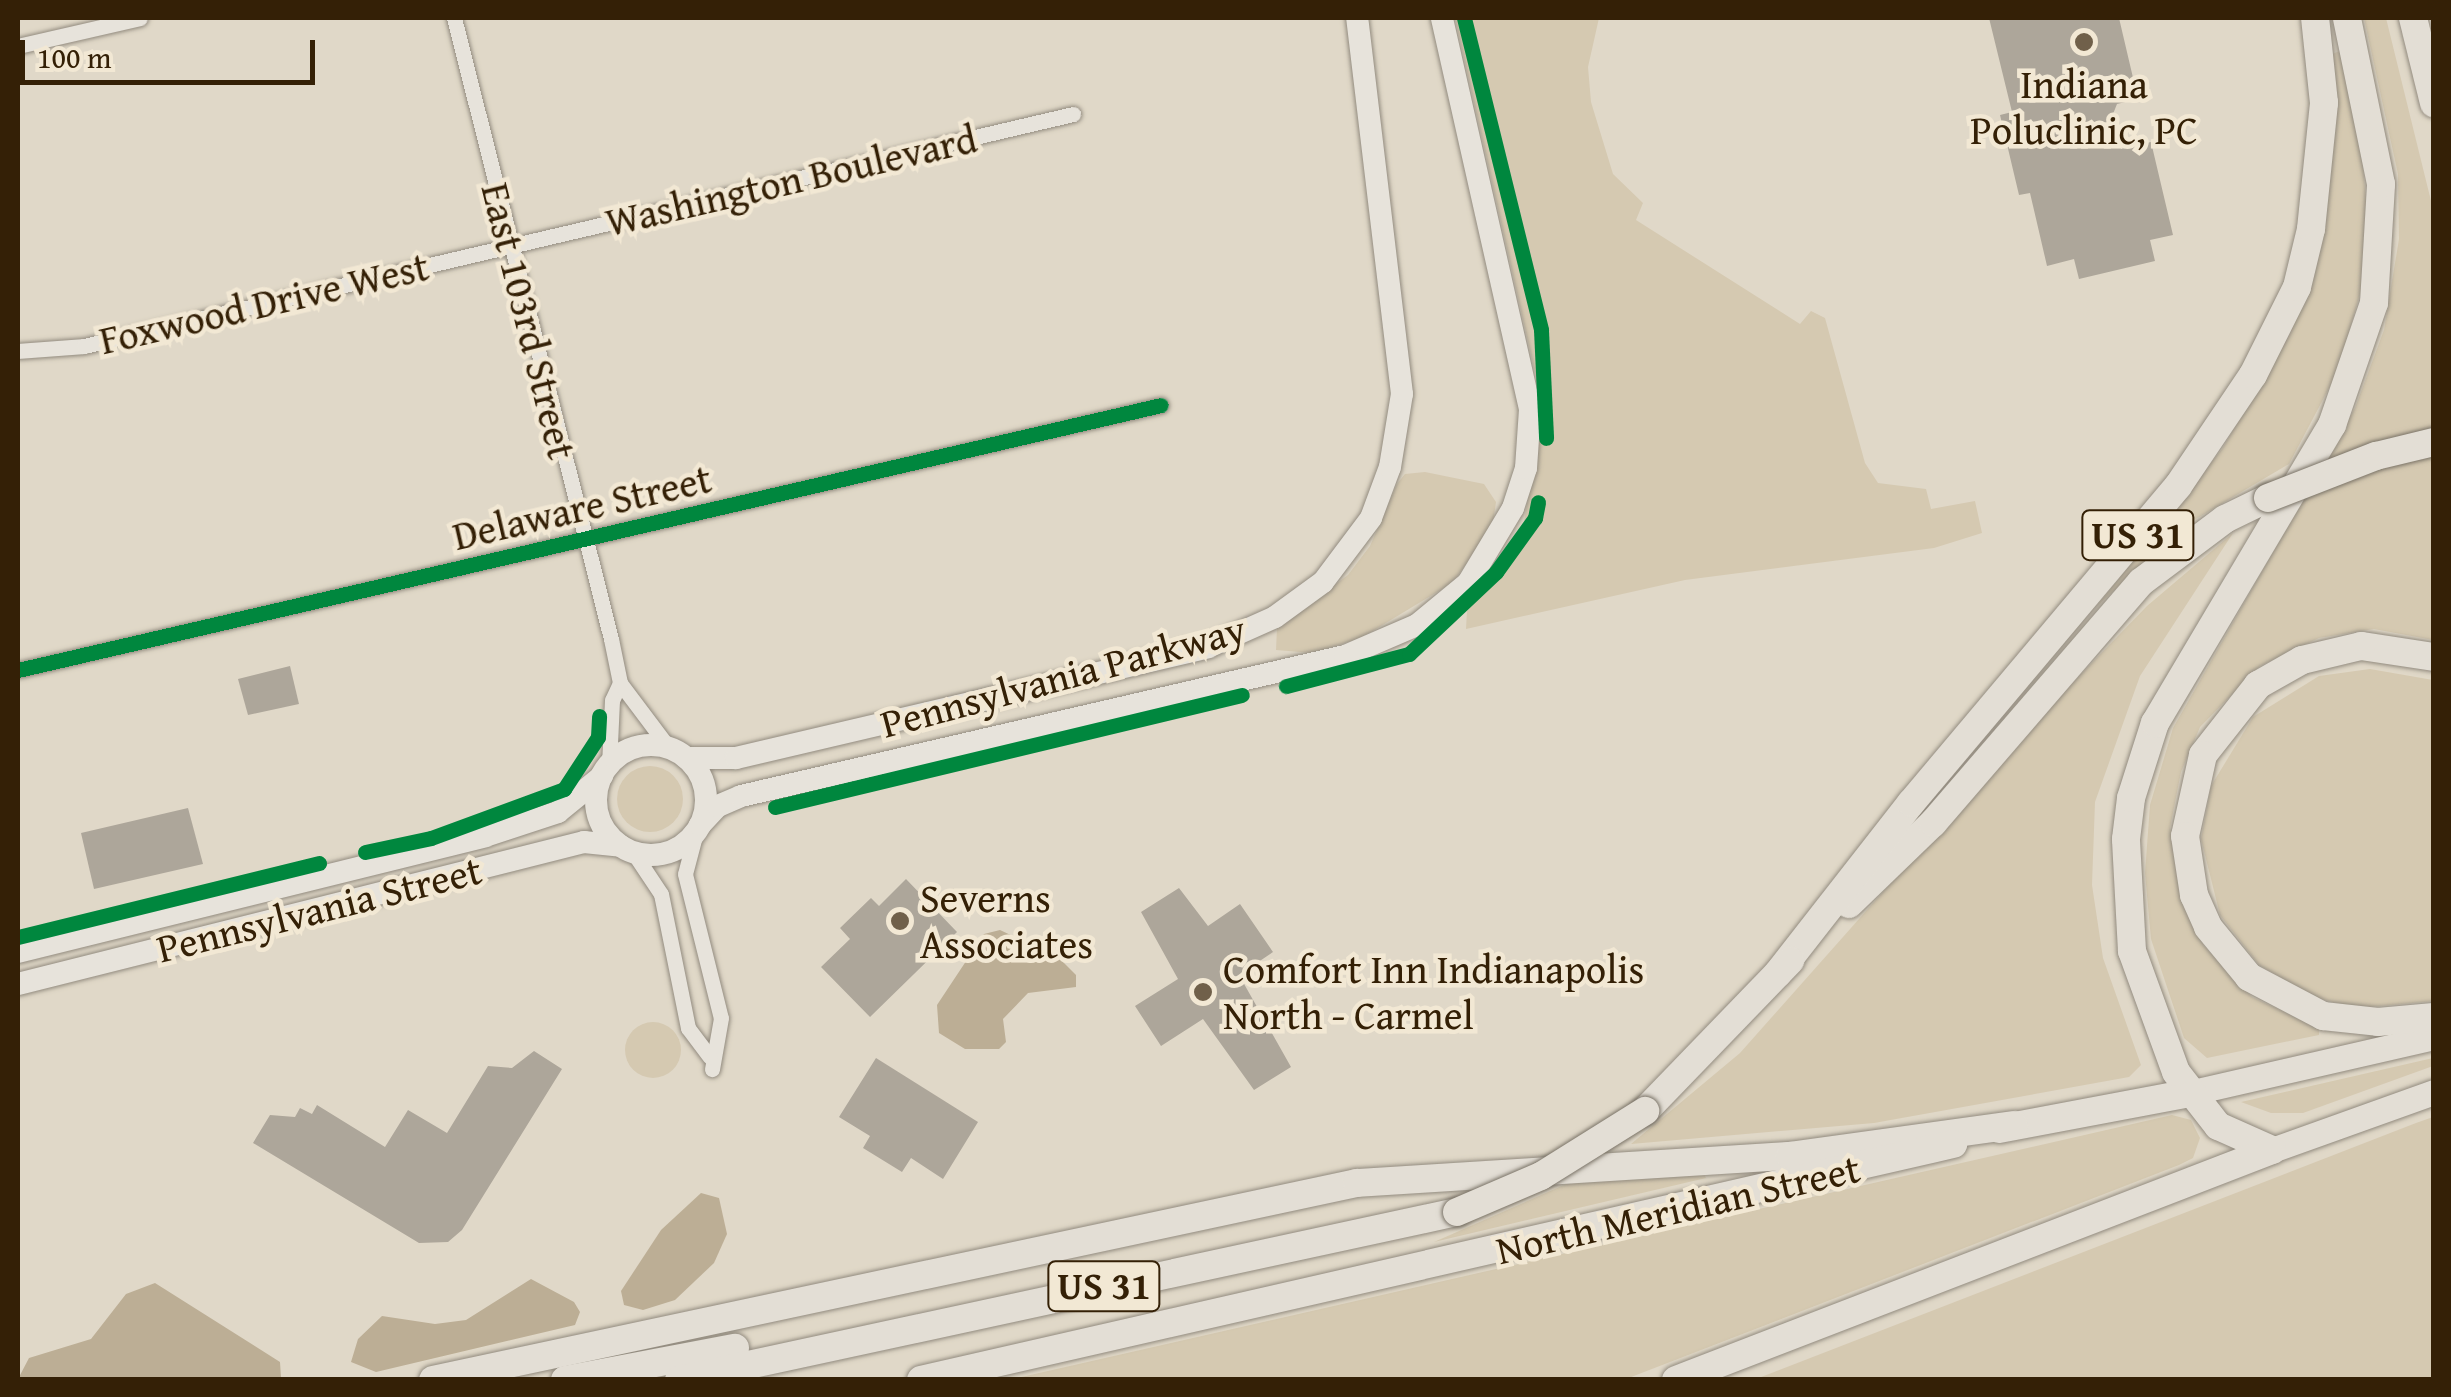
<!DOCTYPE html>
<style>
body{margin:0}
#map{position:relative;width:2451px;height:1397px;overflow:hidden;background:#e0d8c8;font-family:"Gentium Book Plus",serif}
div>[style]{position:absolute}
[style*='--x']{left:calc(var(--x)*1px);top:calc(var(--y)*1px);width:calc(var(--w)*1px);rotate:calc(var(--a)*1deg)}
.green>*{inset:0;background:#d5c9b1}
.round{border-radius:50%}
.water>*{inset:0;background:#bcae95}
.building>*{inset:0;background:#ada69a}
.roads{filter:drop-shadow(0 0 2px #928b7f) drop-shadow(0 0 2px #928b7f)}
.street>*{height:15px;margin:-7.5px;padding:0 7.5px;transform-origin:7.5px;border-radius:7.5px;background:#e7e3db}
.secondary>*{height:22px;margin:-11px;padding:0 11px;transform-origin:11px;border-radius:11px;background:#e7e3db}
.secondary>.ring{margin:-11px;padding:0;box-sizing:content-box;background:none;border:22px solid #e7e3db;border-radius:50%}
.primary>*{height:25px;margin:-12.5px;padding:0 12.5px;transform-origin:12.5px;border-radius:12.5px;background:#e3ded5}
.highway>*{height:28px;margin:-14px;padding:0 14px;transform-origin:14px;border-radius:14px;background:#e3ded5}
.bridges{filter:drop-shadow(0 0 2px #797266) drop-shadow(0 0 2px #797266)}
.highway-bridge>*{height:28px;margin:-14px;padding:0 14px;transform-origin:14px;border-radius:14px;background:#e3ded5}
.cycleway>*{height:15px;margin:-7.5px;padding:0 7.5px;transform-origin:7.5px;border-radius:7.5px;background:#00873e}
.dots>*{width:28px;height:28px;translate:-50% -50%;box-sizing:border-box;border:5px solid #f2e8d4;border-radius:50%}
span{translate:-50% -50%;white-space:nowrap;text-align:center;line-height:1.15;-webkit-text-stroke:9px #f2e8d4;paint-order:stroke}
.shield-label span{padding:2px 8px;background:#f2e8d4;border:2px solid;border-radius:8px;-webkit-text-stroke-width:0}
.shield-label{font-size:38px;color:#342006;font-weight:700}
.poi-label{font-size:40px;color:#342006}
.left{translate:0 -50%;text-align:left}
.street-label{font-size:40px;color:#342006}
.frame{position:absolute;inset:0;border:20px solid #342006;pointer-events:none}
.scale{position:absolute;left:20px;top:40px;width:295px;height:45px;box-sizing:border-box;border:5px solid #342006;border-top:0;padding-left:12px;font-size:30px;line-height:35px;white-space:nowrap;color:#342006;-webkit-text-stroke:8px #f2e8d4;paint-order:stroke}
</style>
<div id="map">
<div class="green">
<div style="clip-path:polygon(1455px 18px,1599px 18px,1588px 67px,1591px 102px,1613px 174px,1643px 203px,1636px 220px,1800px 324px,1811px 311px,1825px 318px,1865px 463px,1878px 483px,1926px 489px,1931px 509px,1975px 501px,1982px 533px,1934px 548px,1685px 580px,1466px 629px,1467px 611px,1524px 522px,1543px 408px)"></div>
<div style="clip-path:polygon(2364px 18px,2386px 18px,2433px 209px,2433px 640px,2374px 629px,2319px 638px,2260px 666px,2200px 727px,2181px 772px,2170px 828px,2190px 921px,2204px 946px,2252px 997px,2319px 1028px,2319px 1035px,2207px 1058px,2184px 1038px,2151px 939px,2145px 873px,2150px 805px,2173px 728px,2355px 408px,2384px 330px,2399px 239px,2398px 174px)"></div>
<div style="clip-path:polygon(2340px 51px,2362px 152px,2367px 214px,2363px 283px,2338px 371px,2289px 464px,2184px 526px,2097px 606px,2222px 449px,2291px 332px,2329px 190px,2332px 54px)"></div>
<div style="clip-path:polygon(1425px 472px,1484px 484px,1496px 502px,1492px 530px,1452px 583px,1361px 638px,1312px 653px,1276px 650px,1277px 628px,1348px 575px,1370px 546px,1397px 484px,1405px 474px)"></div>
<div style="clip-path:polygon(2233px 533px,2140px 676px,2095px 802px,2092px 885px,2103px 958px,2141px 1065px,2129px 1077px,1874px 1123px,1631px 1144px,1740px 1053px,2024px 733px,2147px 606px)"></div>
<div style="clip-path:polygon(2370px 669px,2433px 680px,2434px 1001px,2358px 1008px,2316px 998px,2259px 965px,2220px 915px,2201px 839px,2211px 786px,2253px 717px,2319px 676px)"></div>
<div class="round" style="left:617px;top:766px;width:66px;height:66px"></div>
<div class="round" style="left:625px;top:1022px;width:56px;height:56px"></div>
<div style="clip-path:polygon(2433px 1058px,2433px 1066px,2303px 1113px,2271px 1113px,2241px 1102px)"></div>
<div style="clip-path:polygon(2172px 1115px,2191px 1120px,2200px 1138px,2193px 1158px,2179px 1165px,1626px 1379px,1013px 1379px)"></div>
<div style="clip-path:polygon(2433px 1117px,2433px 1379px,1756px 1379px,2416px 1123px)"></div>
<div style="clip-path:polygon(1704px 1174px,1706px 1178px,1434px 1242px,1573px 1181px)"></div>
</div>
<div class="water">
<div style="clip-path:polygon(1000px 930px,1058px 957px,1076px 975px,1076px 987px,1028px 993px,1003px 1019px,1006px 1042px,999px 1049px,965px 1049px,939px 1033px,937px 1005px,984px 934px)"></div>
<div style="clip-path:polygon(701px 1193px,719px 1198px,727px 1234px,714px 1263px,675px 1300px,643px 1310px,624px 1305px,621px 1291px,661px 1230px)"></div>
<div style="clip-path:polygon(531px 1279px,574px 1302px,580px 1312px,575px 1325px,376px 1372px,351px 1362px,358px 1339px,382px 1316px,435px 1324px,466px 1320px)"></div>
<div style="clip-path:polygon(155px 1283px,280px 1362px,281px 1378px,18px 1379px,29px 1358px,91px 1339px,126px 1294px)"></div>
</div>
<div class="building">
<div style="clip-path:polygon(1989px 18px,2119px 18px,2138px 99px,2117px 104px,2113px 114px,2121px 149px,2151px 142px,2173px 235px,2150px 240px,2155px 261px,2079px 279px,2074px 259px,2047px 266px,2030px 193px,2019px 195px,2000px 115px,2012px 112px)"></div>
<div style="clip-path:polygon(290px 666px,299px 704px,248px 715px,238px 679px)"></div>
<div style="clip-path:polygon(188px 808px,203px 864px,94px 889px,81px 833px)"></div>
<div style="clip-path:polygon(906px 879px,957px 932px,870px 1017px,821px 967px,850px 939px,840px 928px,871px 898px,879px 906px)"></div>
<div style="clip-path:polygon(1179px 888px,1208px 926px,1240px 904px,1273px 952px,1239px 975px,1291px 1067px,1254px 1090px,1203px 1019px,1161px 1046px,1135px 1006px,1178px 979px,1141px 912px)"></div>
<div style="clip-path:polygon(534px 1051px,562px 1069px,462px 1230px,448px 1242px,419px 1243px,253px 1143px,270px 1115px,295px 1117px,300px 1108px,312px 1114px,317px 1105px,385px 1147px,408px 1110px,447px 1133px,488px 1066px,512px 1068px)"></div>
<div style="clip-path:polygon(876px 1058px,978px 1122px,943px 1179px,911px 1158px,902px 1172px,863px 1148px,870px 1136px,839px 1117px)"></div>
</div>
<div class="roads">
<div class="street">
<div style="--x:454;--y:18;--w:641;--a:75.81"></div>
<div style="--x:611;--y:639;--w:45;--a:78.4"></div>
<div style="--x:620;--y:683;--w:19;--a:115"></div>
<div style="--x:612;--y:700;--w:65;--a:92.6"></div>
<div style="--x:18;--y:46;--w:125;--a:-12.9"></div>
<div style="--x:18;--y:351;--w:66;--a:-4.3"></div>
<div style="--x:84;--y:346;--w:1016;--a:-13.2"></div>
<div style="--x:18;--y:670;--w:1173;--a:-13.05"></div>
<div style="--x:620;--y:683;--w:81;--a:53"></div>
<div style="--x:696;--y:832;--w:43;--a:104.7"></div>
<div style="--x:685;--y:874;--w:148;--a:76"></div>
<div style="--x:721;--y:1018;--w:52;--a:100"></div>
<div style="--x:633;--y:852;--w:50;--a:56.3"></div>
<div style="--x:661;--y:894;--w:137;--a:78.6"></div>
<div style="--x:688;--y:1028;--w:36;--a:53"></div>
</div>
<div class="secondary">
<div class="ring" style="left:596px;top:745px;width:88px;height:88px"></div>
<div style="--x:687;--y:758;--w:49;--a:0"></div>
<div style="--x:736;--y:758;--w:485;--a:-13.2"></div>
<div style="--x:1208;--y:647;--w:73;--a:-24.1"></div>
<div style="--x:1275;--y:617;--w:59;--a:-36.1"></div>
<div style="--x:1323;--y:582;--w:80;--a:-53.1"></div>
<div style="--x:1371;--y:518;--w:54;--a:-69.6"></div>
<div style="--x:1390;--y:467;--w:74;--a:-80.7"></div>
<div style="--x:1402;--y:394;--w:379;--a:-96.8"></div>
<div style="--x:700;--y:825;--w:26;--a:-47"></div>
<div style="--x:718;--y:806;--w:25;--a:-23"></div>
<div style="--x:741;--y:796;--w:620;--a:-13.05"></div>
<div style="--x:1345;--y:656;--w:78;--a:-23.3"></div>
<div style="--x:1417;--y:625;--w:66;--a:-39.5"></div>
<div style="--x:1468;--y:583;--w:87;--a:-59"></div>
<div style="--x:1513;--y:508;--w:42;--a:-72"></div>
<div style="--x:1526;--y:468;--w:59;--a:-86.1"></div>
<div style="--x:1530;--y:409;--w:401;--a:-102.7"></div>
<div style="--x:18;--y:952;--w:481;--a:-13.9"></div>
<div style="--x:485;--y:836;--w:77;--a:-18.2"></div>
<div style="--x:558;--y:812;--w:57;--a:-39.3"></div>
<div style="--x:18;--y:984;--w:584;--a:-14.08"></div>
<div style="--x:584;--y:842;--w:37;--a:6"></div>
</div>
<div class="primary">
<div style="--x:2189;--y:1093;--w:251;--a:-12.9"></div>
<div style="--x:2272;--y:1150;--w:172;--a:-19.7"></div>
</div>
<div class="highway">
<div style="--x:2413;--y:18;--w:88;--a:76.1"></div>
<div style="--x:2434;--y:657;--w:74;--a:-171.4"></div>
<div style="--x:2361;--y:646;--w:61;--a:166.7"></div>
<div style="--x:2302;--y:660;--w:51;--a:150.4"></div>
<div style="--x:2258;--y:685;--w:89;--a:128.2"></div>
<div style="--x:2203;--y:755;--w:83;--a:102.5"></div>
<div style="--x:2185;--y:836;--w:60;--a:81.3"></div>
<div style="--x:2194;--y:895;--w:35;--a:66"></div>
<div style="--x:2208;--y:927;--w:65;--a:50.6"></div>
<div style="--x:2249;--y:977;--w:84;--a:27.8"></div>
<div style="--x:2323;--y:1016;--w:55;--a:6.2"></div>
<div style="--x:2378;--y:1022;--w:56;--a:-5.1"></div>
<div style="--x:1849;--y:904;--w:117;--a:-44"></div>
<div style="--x:1933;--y:823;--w:318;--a:-49.2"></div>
<div style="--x:2141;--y:582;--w:105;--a:-36.9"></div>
<div style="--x:2225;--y:519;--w:48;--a:-26"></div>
<div style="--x:1778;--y:973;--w:216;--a:-52"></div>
<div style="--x:1911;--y:803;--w:414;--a:-49.9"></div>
<div style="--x:2178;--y:486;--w:134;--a:-56"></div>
<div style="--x:2253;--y:375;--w:98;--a:-63.4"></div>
<div style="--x:2297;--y:287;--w:60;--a:-76.4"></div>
<div style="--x:2311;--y:229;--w:127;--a:-84.1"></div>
<div style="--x:2324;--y:103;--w:85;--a:-96"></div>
<div style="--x:1645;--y:1111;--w:209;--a:-46"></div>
<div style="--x:1999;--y:1129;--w:193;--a:-10.7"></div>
<div style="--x:2272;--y:1150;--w:59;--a:-156"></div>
<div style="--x:2218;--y:1126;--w:68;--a:-127.9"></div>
<div style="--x:2176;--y:1072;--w:129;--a:-110"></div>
<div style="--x:2132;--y:951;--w:112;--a:-93.1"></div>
<div style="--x:2126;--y:839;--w:41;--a:-83"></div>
<div style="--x:2131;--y:798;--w:79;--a:-72.3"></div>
<div style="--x:2155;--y:723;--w:347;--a:-59.3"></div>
<div style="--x:2332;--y:425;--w:129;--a:-71"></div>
<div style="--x:2374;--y:303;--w:119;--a:-86.6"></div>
<div style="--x:2381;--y:184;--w:169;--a:-101.6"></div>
<div style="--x:433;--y:1380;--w:945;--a:-12.04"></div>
<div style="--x:1357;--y:1183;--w:434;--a:-3.6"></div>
<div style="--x:1790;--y:1156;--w:226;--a:-7.9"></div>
<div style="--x:565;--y:1380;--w:173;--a:-10.7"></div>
<div style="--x:679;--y:1380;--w:796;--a:-12.19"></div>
<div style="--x:921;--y:1380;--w:1059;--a:-12.88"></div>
<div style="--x:1676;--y:1380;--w:639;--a:-21.1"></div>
</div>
</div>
<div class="bridges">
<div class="highway-bridge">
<div style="--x:2268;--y:498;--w:116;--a:-21.3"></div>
<div style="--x:2376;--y:456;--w:60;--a:-13.6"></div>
<div style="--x:1457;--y:1212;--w:91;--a:-23.2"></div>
<div style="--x:1541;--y:1176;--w:123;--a:-32"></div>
</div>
</div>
<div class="cycleway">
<div style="--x:1464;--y:18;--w:321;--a:76.1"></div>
<div style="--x:1541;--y:330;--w:108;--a:87.3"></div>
<div style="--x:18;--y:670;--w:1173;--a:-13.05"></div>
<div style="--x:1286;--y:686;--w:127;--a:-14.6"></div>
<div style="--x:1409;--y:654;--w:120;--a:-43.3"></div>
<div style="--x:1496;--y:572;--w:67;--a:-54.2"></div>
<div style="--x:1535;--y:518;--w:16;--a:-79"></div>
<div style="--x:775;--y:807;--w:480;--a:-13.5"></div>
<div style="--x:365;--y:852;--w:67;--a:-12"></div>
<div style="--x:431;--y:838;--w:142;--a:-20.2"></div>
<div style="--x:564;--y:789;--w:62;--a:-56.8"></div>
<div style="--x:598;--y:737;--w:21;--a:-87"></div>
<div style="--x:18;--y:937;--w:310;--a:-13.8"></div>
</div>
<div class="dots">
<div style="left:2084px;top:42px;background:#70604a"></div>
<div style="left:900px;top:921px;background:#70604a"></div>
<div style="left:1203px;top:992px;background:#70604a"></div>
</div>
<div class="shield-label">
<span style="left:2138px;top:535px">US 31</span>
<span style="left:1104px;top:1286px">US 31</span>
</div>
<div class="poi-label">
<span style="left:2084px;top:107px">Indiana<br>Poluclinic, PC</span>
<span class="left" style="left:920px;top:921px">Severns<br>Associates</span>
<span class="left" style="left:1223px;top:992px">Comfort Inn Indianapolis<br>North - Carmel</span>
</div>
<div class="street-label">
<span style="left:791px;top:180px;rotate:-13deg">Washington Boulevard</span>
<span style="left:264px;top:303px;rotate:-13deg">Foxwood Drive West</span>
<span style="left:529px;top:321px;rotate:76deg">East 103rd Street</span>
<span style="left:582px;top:507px;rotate:-13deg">Delaware Street</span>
<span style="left:1063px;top:676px;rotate:-15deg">Pennsylvania Parkway</span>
<span style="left:319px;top:909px;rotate:-14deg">Pennsylvania Street</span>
<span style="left:1678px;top:1209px;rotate:-13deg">North Meridian Street</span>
</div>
<div class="frame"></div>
<div class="scale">100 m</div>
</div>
